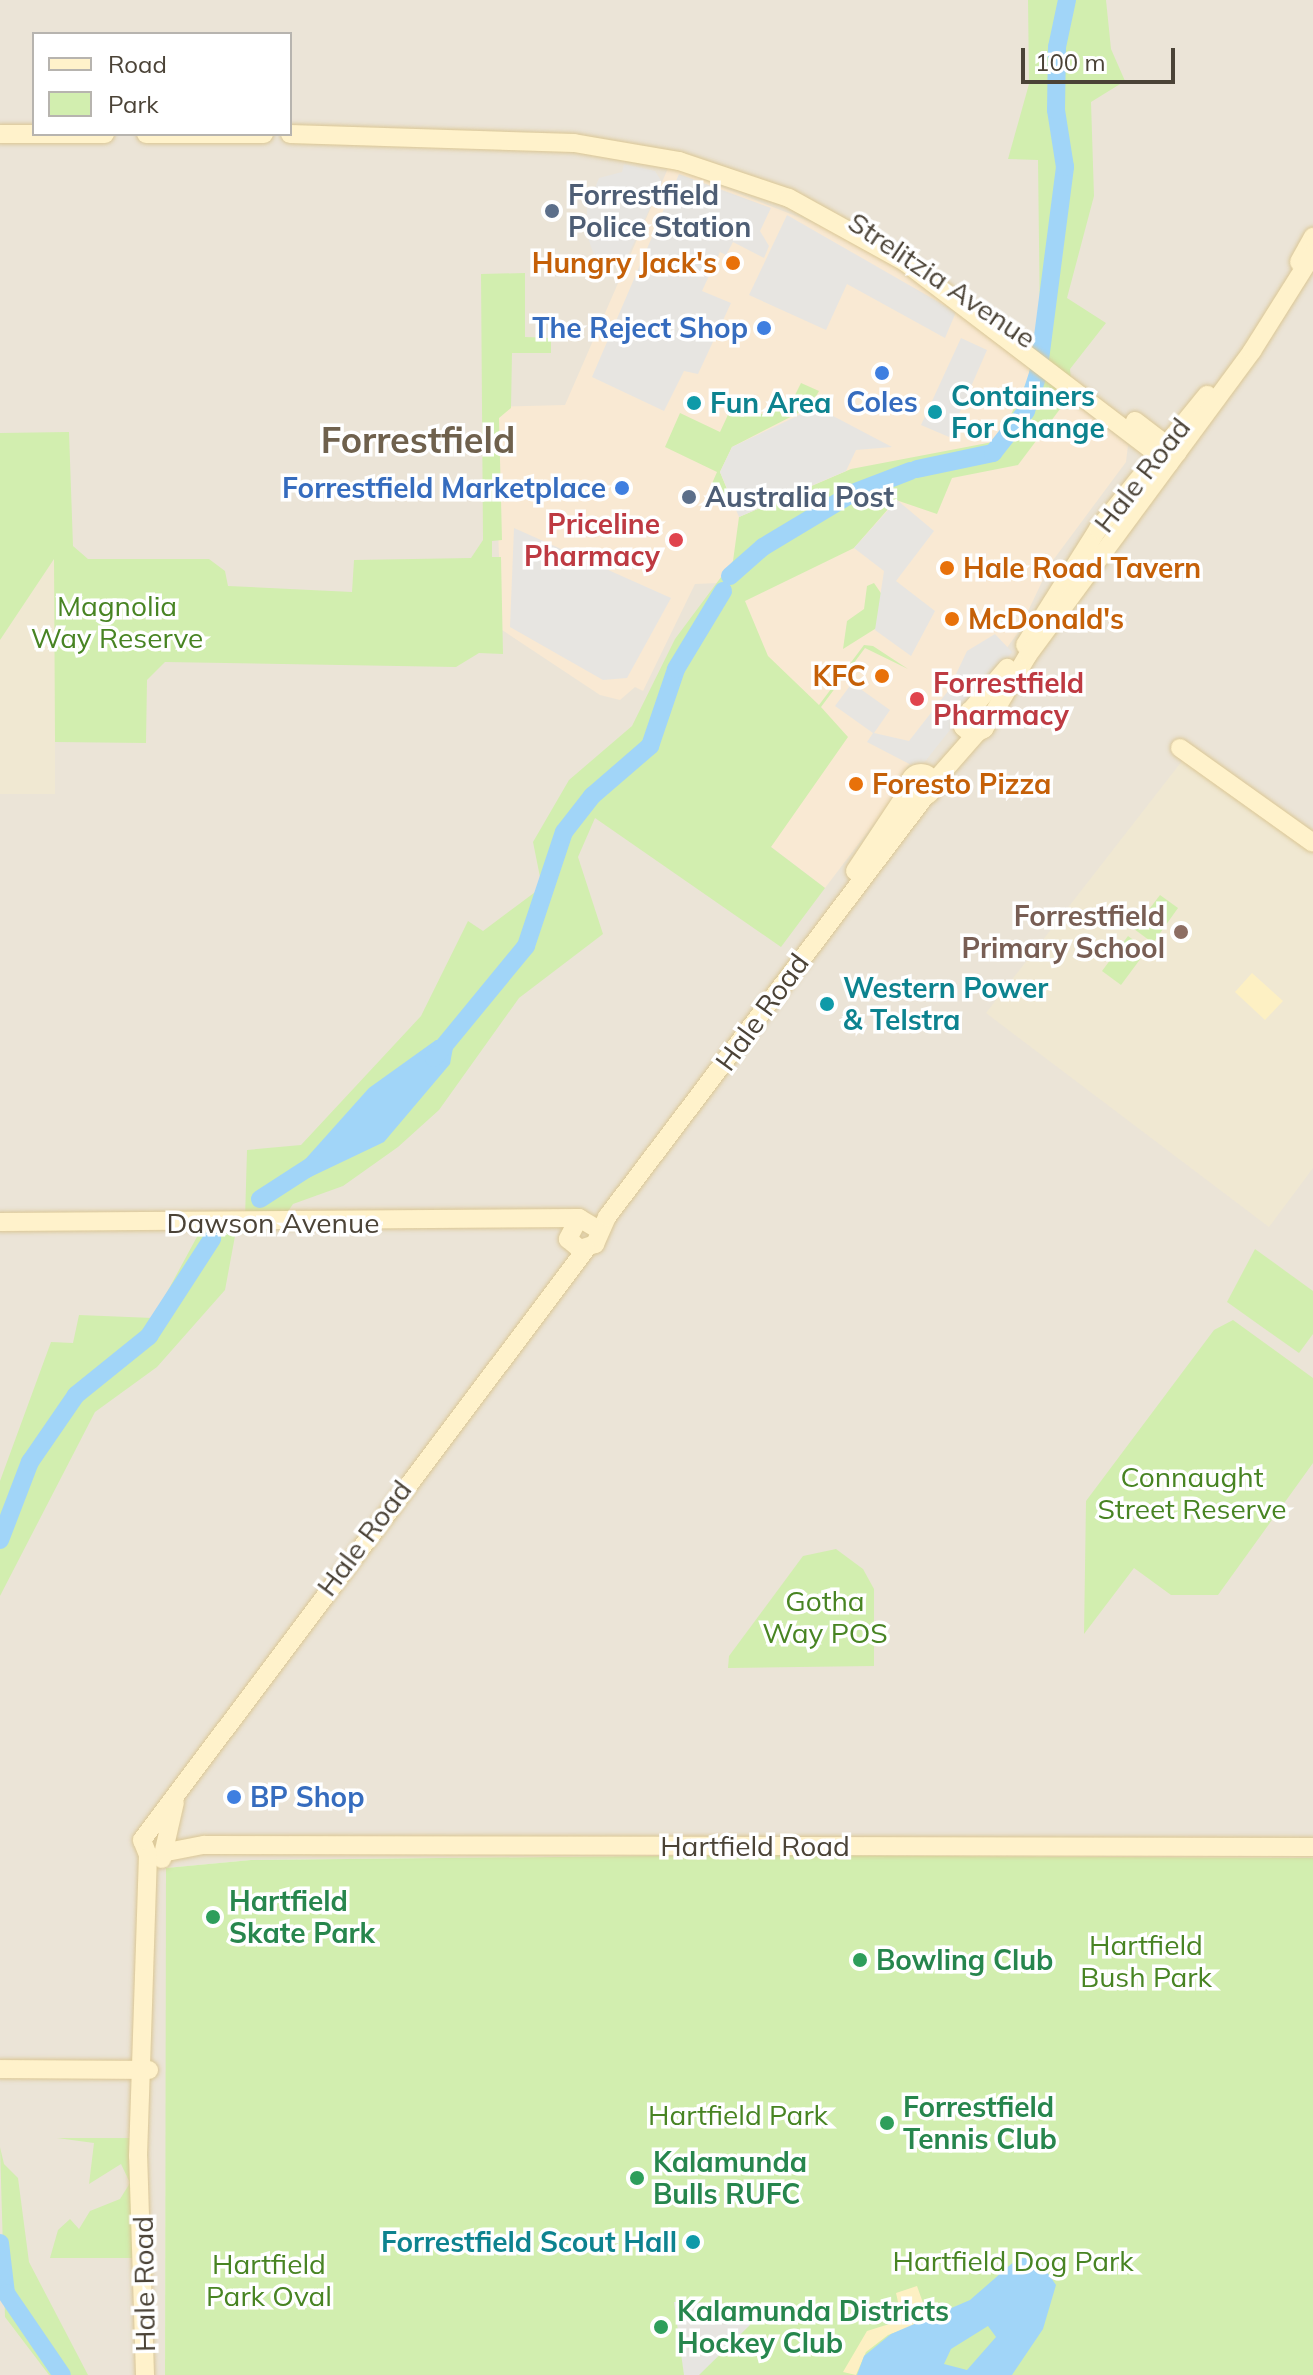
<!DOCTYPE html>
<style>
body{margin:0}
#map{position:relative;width:1313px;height:2375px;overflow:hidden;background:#f6f2ea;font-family:Mulish,sans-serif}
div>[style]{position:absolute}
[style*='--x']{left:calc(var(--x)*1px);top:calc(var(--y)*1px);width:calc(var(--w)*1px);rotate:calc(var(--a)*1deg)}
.residential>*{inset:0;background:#ebe4d7}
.commercial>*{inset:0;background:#f9e9d3}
.education>*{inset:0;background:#f0e8d2}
.green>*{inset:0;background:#d2eeaf}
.sand>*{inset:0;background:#fdf0c3}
.parking>*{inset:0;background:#e7e5e1}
.water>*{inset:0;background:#a1d5f8}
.river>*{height:18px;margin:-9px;padding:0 9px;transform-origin:9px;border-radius:9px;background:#a1d5f8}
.roads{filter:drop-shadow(0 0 2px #dbc795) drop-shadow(0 0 2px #dbc795)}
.secondary>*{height:18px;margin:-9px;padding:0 9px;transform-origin:9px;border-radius:9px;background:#fff2cb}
.secondary>.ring{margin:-9px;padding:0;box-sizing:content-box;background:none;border:18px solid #fff2cb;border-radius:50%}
.dots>*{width:22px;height:22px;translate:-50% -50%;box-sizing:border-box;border:4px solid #fff;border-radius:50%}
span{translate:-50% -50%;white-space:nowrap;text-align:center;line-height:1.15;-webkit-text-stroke:7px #fff;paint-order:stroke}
.service-label{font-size:28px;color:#4e5e75;font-weight:700}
.left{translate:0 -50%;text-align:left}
.food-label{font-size:28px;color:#c56008;font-weight:700}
.right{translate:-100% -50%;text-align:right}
.street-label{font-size:28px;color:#4b4337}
.shop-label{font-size:28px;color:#366cbe;font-weight:700}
.culture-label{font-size:28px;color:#0d838f;font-weight:700}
.health-label{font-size:28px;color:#be3a42;font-weight:700}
.park-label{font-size:28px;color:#488423}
.education-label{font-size:28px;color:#785e54;font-weight:700}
.leisure-label{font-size:28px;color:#27864d;font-weight:700}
.district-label{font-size:36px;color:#6f614d;font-weight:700}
.legend{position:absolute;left:32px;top:32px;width:260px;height:104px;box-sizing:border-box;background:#fff;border:2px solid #b7b4af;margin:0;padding:10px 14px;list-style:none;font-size:24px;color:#4b4337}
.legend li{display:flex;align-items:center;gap:16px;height:40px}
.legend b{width:40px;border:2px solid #b7b4af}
.scale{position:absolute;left:1021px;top:48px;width:154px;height:36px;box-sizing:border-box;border:4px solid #4b4337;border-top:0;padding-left:10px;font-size:24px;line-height:28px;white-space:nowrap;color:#4b4337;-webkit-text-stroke:6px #fff;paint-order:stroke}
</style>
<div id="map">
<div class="residential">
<div style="clip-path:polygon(evenodd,0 0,1313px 0,1313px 1858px,743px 1855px,251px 1860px,167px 1868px,165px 2375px,0 2375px,0 0,34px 34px,290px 34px,290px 134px,34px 134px,34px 34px)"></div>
</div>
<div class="commercial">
<div style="clip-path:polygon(669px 166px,867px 244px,1128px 445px,1126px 462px,1051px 563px,1017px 634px,951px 724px,907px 767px,894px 797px,825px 888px,754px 834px,779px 676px,718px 583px,695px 584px,643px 691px,635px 687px,620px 700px,600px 695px,502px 630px,493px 407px,565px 405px)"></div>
</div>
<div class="education">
<div style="clip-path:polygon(0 433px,55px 433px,55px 794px,0 794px)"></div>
<div style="clip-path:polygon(1182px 761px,1313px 850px,1313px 1168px,1269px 1227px,986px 1013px)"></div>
</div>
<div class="green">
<div style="clip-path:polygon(1028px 0,1106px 0,1111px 49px,1125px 81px,1091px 102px,1094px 196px,1067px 298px,1106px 323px,1070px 369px,1072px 393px,1018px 465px,952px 478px,937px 514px,896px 500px,854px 548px,745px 601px,768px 656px,819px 705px,864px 645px,873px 646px,908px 669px,865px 648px,821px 707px,848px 737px,771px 847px,825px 888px,781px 947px,595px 818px,578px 857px,603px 934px,519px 998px,439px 1110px,398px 1147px,343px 1186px,293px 1204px,283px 1219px,235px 1236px,225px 1290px,157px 1367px,95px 1412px,0 1596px,0 1481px,51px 1342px,73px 1343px,79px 1315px,153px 1318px,205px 1222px,245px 1219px,247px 1150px,301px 1145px,421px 1016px,468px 921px,483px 931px,542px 887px,533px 842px,569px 780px,632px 726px,675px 639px,733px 561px,739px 517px,851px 469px,998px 441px,1036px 363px,1040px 326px,1038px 160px,1008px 159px,1029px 84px)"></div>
<div style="clip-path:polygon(525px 273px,525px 337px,551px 338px,551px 353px,512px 353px,511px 408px,499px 418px,502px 540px,492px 541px,492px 557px,501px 557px,503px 654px,479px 653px,456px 667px,165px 662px,147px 680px,146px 743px,55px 742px,54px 559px,0 640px,0 433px,69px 432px,73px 546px,88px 559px,209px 559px,225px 571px,228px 586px,352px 592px,354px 560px,471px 558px,483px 540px,481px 274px)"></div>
<div style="clip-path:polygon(801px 383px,819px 391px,810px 407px,732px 447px,720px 472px,729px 494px,724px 503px,707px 495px,717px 472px,665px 447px,680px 413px,720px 432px,733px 404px,765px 415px,777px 404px,788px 409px)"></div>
<div style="clip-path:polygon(874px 583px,885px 599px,886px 622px,843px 649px,847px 621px,864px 609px,867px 586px)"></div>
<div style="clip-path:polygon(1160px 895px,1178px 908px,1153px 943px,1134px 929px)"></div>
<div style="clip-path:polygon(1128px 936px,1147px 950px,1121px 985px,1102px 971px)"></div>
<div style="clip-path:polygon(1255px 1249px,1313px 1291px,1313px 1334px,1299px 1353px,1227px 1302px)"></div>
<div style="clip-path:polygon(1233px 1320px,1313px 1378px,1313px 1463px,1218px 1595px,1171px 1595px,1134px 1568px,1084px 1634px,1086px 1501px,1214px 1330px)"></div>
<div style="clip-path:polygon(836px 1549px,863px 1569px,874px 1589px,874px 1666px,728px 1668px,729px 1656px,803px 1556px)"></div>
<div style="clip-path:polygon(743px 1855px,1313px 1858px,1313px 2375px,165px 2375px,166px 1868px,251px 1860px)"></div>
<div style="clip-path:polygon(57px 2138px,138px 2138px,145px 2258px,50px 2258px,58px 2230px,70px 2219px,79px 2229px,90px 2211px,120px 2199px,130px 2183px,121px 2164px,89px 2184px,94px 2143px)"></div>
<div style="clip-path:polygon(0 2147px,4px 2164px,18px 2178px,29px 2262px,88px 2375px,49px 2375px,5px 2317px)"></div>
</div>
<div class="sand">
<div style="clip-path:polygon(1252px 973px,1283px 1001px,1265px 1020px,1235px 992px)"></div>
<div style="clip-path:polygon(917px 2286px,927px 2314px,948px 2305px,945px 2315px,888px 2335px,866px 2352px,856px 2375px,843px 2372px,867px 2331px,902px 2320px,896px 2293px)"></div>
</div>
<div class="parking">
<div style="clip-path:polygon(624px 164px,655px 171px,662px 182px,624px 264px,597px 264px,586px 232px,587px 208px,599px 178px,622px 172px)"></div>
<div style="clip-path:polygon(679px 174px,771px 208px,760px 231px,769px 246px,764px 258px,733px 242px,726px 255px,720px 252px,702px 291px,731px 303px,698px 374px,684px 371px,664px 411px,592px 377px)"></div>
<div style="clip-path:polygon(787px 215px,956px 312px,945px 338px,847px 284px,826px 330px,749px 295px)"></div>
<div style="clip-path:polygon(961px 338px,987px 350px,949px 437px,921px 425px)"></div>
<div style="clip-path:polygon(816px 407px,892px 447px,856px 450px,846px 471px,739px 517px,720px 472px,732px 447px)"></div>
<div style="clip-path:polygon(897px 500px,934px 531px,896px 581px,935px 611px,911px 656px,875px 630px,884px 571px,854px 548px)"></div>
<div style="clip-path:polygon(514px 528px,671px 598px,627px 678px,603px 680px,510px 627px)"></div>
<div style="clip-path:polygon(995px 634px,1012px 652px,919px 769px,867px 742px,873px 733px,835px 706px,852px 683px,890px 710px,874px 733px,909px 741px,948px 691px,967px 651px)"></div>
<div style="clip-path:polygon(674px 2302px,735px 2304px,750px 2325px,699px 2375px,684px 2375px)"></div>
</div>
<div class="water">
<div style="clip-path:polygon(436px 1040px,454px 1042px,450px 1064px,384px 1142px,300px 1182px,293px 1173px,369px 1088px)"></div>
<div style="clip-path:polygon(evenodd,1036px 2256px,1056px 2285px,1043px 2329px,1012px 2375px,857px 2375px,864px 2356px,891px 2334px,970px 2300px,1017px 2259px,1036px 2256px,988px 2326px,996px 2337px,967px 2370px,944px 2364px,951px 2349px,988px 2326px)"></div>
</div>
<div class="river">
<div style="--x:917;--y:469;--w:78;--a:-11.9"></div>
<div style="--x:993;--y:453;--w:53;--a:-51.8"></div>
<div style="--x:1026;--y:411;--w:38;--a:-72"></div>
<div style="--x:1038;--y:375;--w:210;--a:-82.6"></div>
<div style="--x:1065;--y:167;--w:58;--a:-99"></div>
<div style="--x:1056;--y:110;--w:63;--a:-89.1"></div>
<div style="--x:1057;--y:47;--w:48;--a:-78"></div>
<div style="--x:730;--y:576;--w:44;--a:-41.3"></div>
<div style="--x:763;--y:547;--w:105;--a:-31"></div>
<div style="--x:853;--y:493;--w:61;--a:-21.1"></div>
<div style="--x:434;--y:1058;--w:145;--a:-50.6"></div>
<div style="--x:526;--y:946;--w:120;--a:-71.6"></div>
<div style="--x:564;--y:832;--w:46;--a:-52.1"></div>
<div style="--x:592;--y:796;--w:77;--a:-40.8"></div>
<div style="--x:650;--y:746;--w:81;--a:-71.3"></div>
<div style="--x:676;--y:669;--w:91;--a:-58.9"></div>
<div style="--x:260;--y:1199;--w:64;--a:-32.9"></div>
<div style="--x:0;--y:1540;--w:84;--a:-69"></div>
<div style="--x:30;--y:1462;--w:81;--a:-55.5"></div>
<div style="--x:76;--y:1395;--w:94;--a:-38.9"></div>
<div style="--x:149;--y:1336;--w:116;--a:-57"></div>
<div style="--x:0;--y:2243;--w:50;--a:83.2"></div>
<div style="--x:6;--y:2293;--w:99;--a:55.7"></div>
</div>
<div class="roads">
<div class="secondary">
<div style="--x:0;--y:134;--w:105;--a:0"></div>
<div style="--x:146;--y:134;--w:118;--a:0"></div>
<div style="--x:290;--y:134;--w:284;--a:1.8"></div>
<div style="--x:574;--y:143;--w:107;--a:9.7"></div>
<div style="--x:679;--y:161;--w:116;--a:18.6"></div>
<div style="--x:789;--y:198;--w:132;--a:28.9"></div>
<div style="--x:905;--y:262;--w:332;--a:37.3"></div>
<div style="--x:1299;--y:262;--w:29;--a:-61"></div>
<div style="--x:1135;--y:421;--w:53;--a:37.3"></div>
<div style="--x:1025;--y:645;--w:137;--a:-57.8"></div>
<div style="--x:1098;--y:529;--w:173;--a:-50.9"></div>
<div style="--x:970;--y:711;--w:57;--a:-49.3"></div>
<div style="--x:985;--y:718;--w:17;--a:-155"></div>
<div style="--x:970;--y:711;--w:17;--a:114"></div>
<div style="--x:963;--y:727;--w:13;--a:39"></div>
<div style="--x:973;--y:735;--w:13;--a:-29"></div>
<div style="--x:984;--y:729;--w:86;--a:-59.3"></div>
<div style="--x:1028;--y:655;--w:378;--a:-53.6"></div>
<div style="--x:1252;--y:351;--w:115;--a:-57.8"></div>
<div style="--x:1180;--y:748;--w:163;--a:35.5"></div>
<div class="ring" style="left:909px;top:773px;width:6px;height:6px"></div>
<div style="--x:933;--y:783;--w:65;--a:-48.7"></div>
<div style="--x:855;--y:871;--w:100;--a:-56.5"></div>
<div style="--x:0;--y:1222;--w:579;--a:-0.4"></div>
<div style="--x:599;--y:1230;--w:23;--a:-149"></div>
<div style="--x:579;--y:1218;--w:24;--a:118"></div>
<div style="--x:568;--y:1239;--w:16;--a:40"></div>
<div style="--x:580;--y:1249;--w:16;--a:-18"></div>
<div style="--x:595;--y:1244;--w:30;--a:-66"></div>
<div style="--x:607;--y:1217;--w:529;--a:-52.91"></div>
<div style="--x:167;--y:1852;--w:38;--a:-11"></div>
<div style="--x:204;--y:1845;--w:1109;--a:0.1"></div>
<div style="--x:162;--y:1859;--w:58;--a:-77.2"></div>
<div style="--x:0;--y:2069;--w:149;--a:0.4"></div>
<div style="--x:145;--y:2375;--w:219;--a:-91.8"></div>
<div style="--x:138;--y:2156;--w:301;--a:-88.1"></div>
<div style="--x:148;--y:1855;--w:16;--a:-112"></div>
<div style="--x:142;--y:1840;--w:739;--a:-53.08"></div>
</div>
</div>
<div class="dots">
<div style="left:552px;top:211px;background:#5c6f8a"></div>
<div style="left:733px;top:263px;background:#e8710a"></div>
<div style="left:764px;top:328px;background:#3f7fe0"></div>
<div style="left:882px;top:373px;background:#3f7fe0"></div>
<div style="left:694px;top:403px;background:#0f9aa8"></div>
<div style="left:935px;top:412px;background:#0f9aa8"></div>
<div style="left:622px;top:488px;background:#3f7fe0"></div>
<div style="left:689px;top:497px;background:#5c6f8a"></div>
<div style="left:676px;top:540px;background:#e0444e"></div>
<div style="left:947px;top:568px;background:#e8710a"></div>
<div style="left:952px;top:619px;background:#e8710a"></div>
<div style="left:882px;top:676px;background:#e8710a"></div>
<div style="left:917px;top:699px;background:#e0444e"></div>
<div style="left:856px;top:784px;background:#e8710a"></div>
<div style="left:1181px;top:932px;background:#8d6e63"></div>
<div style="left:827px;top:1004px;background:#0f9aa8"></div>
<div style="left:234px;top:1797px;background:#3f7fe0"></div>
<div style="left:213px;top:1917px;background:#2e9e5b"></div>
<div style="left:860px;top:1960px;background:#2e9e5b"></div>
<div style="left:887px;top:2123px;background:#2e9e5b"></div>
<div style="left:637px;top:2178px;background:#2e9e5b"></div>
<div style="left:693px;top:2242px;background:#0f9aa8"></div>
<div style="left:661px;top:2327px;background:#2e9e5b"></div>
</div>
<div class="service-label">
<span class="left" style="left:568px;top:211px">Forrestfield<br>Police Station</span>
<span class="left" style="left:705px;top:497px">Australia Post</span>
</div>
<div class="food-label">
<span class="right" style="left:717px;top:263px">Hungry Jack's</span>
<span class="left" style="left:963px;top:568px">Hale Road Tavern</span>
<span class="left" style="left:968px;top:619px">McDonald's</span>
<span class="right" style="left:866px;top:676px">KFC</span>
<span class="left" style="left:872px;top:784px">Foresto Pizza</span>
</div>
<div class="street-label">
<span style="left:942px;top:280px;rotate:34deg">Strelitzia Avenue</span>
<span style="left:1142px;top:475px;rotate:-52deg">Hale Road</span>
<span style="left:762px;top:1012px;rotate:-54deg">Hale Road</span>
<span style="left:273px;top:1223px">Dawson Avenue</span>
<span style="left:364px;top:1538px;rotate:-53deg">Hale Road</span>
<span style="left:755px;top:1846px">Hartfield Road</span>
<span style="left:144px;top:2284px;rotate:-91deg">Hale Road</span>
</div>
<div class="shop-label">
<span class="right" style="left:748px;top:328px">The Reject Shop</span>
<span style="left:882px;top:402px">Coles</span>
<span class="right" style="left:606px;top:488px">Forrestfield Marketplace</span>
<span class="left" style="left:250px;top:1797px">BP Shop</span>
</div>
<div class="culture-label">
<span class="left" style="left:951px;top:412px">Containers<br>For Change</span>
<span class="left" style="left:710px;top:403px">Fun Area</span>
<span class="left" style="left:843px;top:1004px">Western Power<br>&amp; Telstra</span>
<span class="right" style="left:677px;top:2242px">Forrestfield Scout Hall</span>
</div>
<div class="health-label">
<span class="right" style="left:660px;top:540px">Priceline<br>Pharmacy</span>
<span class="left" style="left:933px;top:699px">Forrestfield<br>Pharmacy</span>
</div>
<div class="park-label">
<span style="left:117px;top:622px">Magnolia<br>Way Reserve</span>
<span style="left:1192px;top:1493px">Connaught<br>Street Reserve</span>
<span style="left:825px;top:1617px">Gotha<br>Way POS</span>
<span style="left:1146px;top:1961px">Hartfield<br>Bush Park</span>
<span style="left:738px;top:2115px">Hartfield Park</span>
<span style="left:1013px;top:2261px">Hartfield Dog Park</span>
<span style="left:269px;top:2280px">Hartfield<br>Park Oval</span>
</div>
<div class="education-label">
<span class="right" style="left:1165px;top:932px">Forrestfield<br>Primary School</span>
</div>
<div class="leisure-label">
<span class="left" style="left:229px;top:1917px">Hartfield<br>Skate Park</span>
<span class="left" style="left:876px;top:1960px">Bowling Club</span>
<span class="left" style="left:903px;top:2123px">Forrestfield<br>Tennis Club</span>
<span class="left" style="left:653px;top:2178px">Kalamunda<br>Bulls RUFC</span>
<span class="left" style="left:677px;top:2327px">Kalamunda Districts<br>Hockey Club</span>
</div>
<div class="district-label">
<span style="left:418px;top:440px">Forrestfield</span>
</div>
<ul class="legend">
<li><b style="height:10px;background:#fff2cb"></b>Road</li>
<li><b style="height:22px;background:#d2eeaf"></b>Park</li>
</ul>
<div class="scale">100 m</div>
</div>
